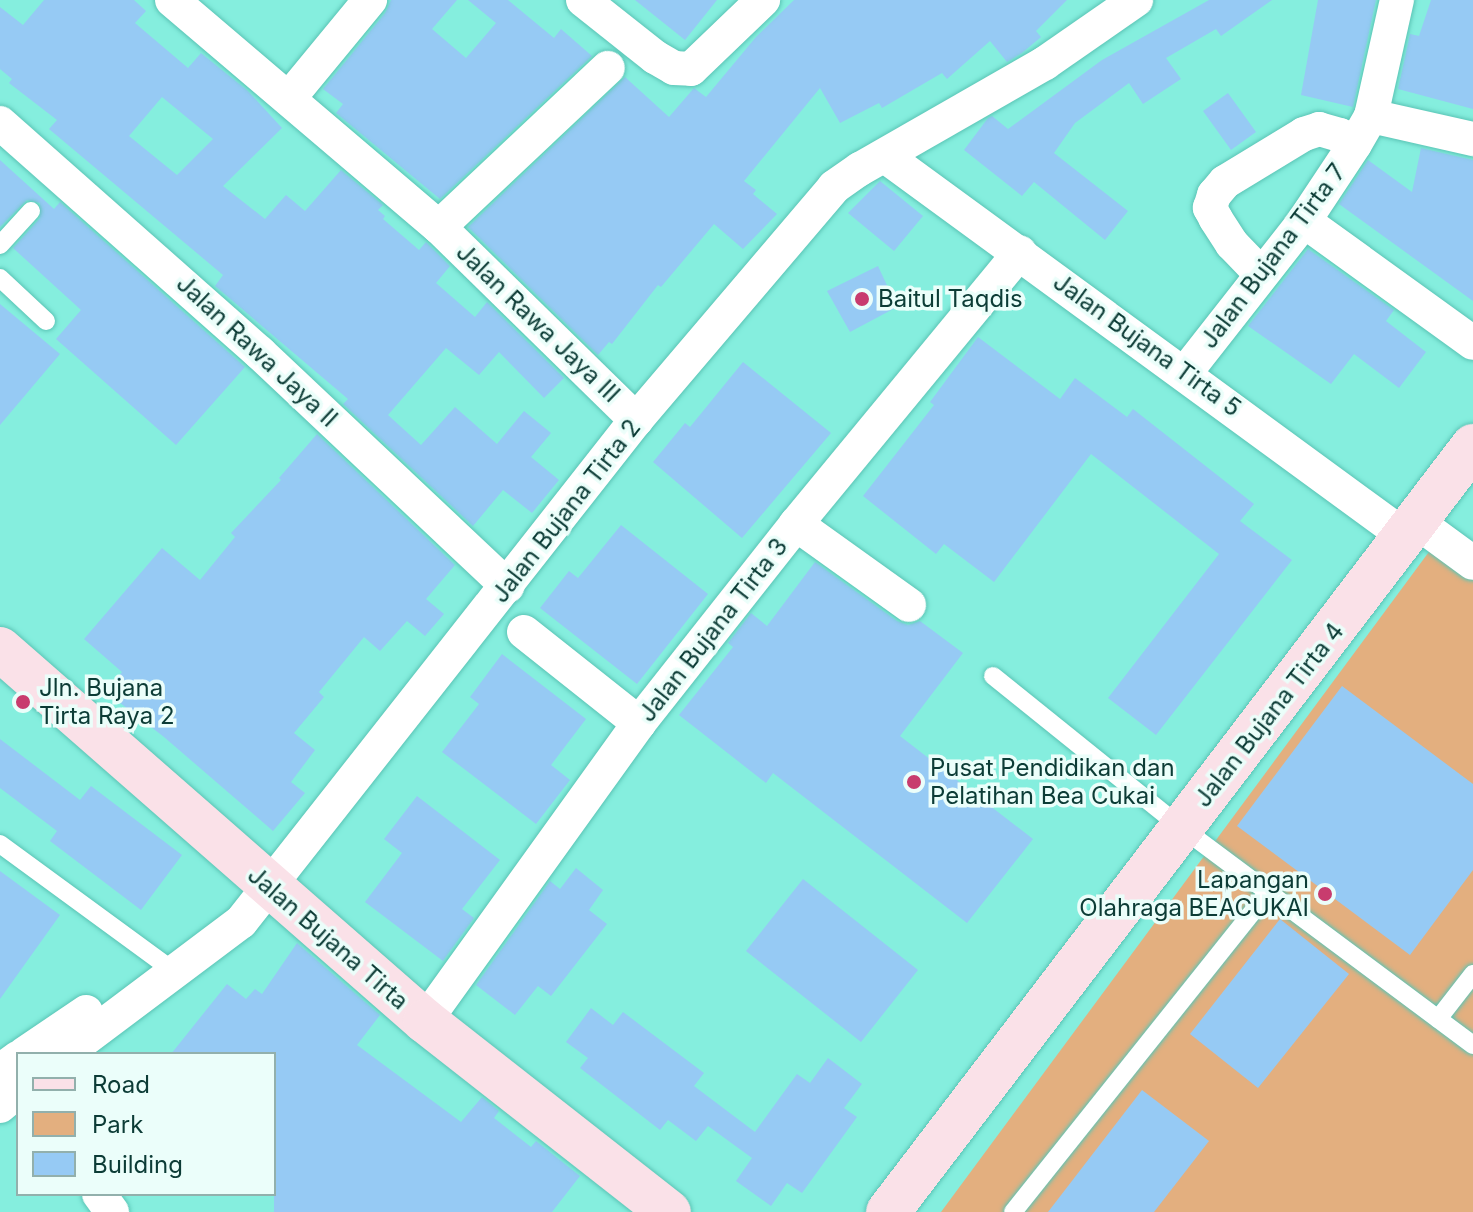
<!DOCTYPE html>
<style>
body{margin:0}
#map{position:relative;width:1473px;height:1212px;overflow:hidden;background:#85eede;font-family:Inter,sans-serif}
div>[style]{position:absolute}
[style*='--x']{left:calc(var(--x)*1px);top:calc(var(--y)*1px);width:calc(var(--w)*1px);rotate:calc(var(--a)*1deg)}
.green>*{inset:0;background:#e3af7f}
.building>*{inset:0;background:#96caf4}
.roads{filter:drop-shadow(0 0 2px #5ac4b5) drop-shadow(0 0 2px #5ac4b5)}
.lane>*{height:18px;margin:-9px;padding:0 9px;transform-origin:9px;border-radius:9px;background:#fff}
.street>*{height:34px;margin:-17px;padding:0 17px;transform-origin:17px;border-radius:17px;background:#fff}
.secondary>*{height:44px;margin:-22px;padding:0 22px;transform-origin:22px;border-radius:22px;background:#fae1e8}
.dots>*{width:22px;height:22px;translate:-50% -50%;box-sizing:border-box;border:4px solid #ebfefa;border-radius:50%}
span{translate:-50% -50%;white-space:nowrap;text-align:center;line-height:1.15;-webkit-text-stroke:7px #ebfefa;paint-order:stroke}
.street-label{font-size:24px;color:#0c3c36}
.poi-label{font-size:24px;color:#0c3c36}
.left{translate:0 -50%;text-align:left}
.right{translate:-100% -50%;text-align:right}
.legend{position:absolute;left:16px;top:1052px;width:260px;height:144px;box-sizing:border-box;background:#ebfefa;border:2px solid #92b0ac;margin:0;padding:10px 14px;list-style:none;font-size:24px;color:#0c3c36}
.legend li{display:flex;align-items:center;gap:16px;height:40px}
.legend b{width:40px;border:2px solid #92b0ac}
</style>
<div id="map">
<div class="green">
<div style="clip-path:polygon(1434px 545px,1473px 575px,1473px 1212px,941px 1212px)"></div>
</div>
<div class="building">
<div style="clip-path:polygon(evenodd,44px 0,134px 0,146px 11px,135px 23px,188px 68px,201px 53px,248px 91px,282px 128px,223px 186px,265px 219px,286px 195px,305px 211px,341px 170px,383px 205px,378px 210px,385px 216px,383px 219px,419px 250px,426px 242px,450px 266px,436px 283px,475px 317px,487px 302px,564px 378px,544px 398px,499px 352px,479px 375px,446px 348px,388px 415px,421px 445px,455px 407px,497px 444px,524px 411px,551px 433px,531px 457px,559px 480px,532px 513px,503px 490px,473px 526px,343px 404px,348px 399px,215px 286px,223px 275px,49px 129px,57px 120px,9px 83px,12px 79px,0 69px,0 7px,23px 25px,44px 0,162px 97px,213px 139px,177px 175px,129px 136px,162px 97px)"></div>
<div style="clip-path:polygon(391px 0,457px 0,432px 29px,466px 58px,496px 23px,468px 0,508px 0,554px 38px,561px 29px,592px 56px,440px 199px,336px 113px,343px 104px,323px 89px,385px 13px)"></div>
<div style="clip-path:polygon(635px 0,717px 0,685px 40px)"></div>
<div style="clip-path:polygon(794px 0,1067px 0,1036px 31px,1041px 37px,1022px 53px,1007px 62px,990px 41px,947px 79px,942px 73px,882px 108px,879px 103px,840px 123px,820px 88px,744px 181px,756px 190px,753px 194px,777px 214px,743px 249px,714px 224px,661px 287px,658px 285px,612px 344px,609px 342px,598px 355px,468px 227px,625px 77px,669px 117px,694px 88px,706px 97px,756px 37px)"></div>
<div style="clip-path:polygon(1209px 0,1272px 0,1221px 36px,1216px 29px,1166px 58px,1181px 79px,1143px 104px,1129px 83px,1075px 123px,1054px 153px,1128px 211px,1105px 240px,1034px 182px,1022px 196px,964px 150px,988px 118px,992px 116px,1008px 129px,1102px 60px)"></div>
<div style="clip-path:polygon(1318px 0,1376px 0,1353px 107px,1301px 95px)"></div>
<div style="clip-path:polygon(1431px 0,1473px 0,1473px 109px,1398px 89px,1410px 34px,1419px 36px)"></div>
<div style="clip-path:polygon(1228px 93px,1256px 132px,1231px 150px,1203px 111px)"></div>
<div style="clip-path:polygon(1421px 148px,1473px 160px,1473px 301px,1339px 204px,1368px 160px,1412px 192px)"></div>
<div style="clip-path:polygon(0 160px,54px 209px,60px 202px,245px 367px,176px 445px,56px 339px,81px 310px,13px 248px,40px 218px,40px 203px,27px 200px,0 227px)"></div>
<div style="clip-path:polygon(880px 181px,923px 216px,894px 251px,848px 213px)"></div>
<div style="clip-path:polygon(1308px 249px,1394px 310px,1386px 321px,1426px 352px,1399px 388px,1354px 354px,1331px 384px,1248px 326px)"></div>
<div style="clip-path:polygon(878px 266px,897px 307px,850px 332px,827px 291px)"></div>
<div style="clip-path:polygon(0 304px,60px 354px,0 425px)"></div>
<div style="clip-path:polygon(978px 337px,1060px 399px,1075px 378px,1127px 417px,1133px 409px,1254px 504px,1240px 521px,1292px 560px,1156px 735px,1108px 698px,1219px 554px,1091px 454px,994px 582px,944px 544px,936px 554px,863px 496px,934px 405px,930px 402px)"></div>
<div style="clip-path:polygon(743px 362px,831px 433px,742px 538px,653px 462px,685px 423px,690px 427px)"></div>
<div style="clip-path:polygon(317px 434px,455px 565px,426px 599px,444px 614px,425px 636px,407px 621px,380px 651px,364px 637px,319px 692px,324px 697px,294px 733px,315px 750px,291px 782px,305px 793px,273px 831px,164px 737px,106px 692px,122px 672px,84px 639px,162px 548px,200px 580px,235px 537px,231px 533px,281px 480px,279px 478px)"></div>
<div style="clip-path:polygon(621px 525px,708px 594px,637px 684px,540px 608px,569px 571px,578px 578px)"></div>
<div style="clip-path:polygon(815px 562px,897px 621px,908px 625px,920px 621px,963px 653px,900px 736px,1033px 839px,967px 923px,773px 773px,766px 783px,679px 715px,733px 647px,728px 643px,751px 613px,767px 626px)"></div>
<div style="clip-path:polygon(502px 654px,586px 719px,551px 765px,570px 780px,536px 824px,442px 752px,479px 704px,470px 697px)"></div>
<div style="clip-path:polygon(1342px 686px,1473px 784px,1473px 870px,1410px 955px,1237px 826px)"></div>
<div style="clip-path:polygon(0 739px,80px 800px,91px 786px,182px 855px,141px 910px,50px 841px,57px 831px,0 788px)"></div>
<div style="clip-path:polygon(417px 796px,500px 860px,462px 909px,474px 918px,443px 961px,365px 902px,402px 853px,384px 839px)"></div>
<div style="clip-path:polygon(576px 868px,603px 890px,589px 910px,607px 924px,551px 996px,538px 986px,515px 1015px,476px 985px,550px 881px,560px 889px)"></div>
<div style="clip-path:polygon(0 871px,60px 915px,0 999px)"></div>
<div style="clip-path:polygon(803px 879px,918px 970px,861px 1042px,746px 951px)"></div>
<div style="clip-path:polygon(1280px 919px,1349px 974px,1258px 1088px,1190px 1034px)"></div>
<div style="clip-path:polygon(297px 943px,380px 1015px,357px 1045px,461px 1122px,482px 1097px,499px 1111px,494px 1118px,531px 1147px,536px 1141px,580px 1176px,552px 1212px,274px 1212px,274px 1054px,171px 1054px,227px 984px,246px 999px,255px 989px,262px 994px)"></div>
<div style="clip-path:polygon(591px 1008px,613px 1025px,623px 1012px,704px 1073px,694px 1086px,755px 1132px,797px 1074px,810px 1083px,828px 1058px,862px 1084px,844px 1108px,857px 1117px,802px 1193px,787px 1183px,771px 1206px,736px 1181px,752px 1158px,708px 1126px,696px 1141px,668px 1120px,660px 1130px,580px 1068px,588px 1058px,566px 1042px)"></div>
<div style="clip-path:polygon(1142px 1090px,1209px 1141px,1154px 1212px,1048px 1212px)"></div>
</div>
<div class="roads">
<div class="lane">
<div style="--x:0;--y:245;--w:46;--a:-47.6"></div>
<div style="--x:0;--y:278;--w:63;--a:43.1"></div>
<div style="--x:993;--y:676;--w:243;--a:38.8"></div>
<div style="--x:1182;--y:828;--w:363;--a:36.7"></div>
<div style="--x:0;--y:844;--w:218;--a:36.2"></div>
<div style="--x:1438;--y:1019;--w:57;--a:-52.1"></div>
<div style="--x:1013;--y:1212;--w:409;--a:-51.4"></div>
</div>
<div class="street">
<div style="--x:172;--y:0;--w:350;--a:40.4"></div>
<div style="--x:439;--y:227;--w:276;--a:44.4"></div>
<div style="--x:583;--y:0;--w:92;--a:38.4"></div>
<div style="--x:655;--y:57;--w:22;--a:30"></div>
<div style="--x:674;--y:68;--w:17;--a:3"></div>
<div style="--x:691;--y:69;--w:100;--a:-43.8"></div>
<div style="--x:290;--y:97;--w:126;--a:-50.5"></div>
<div style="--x:1371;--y:116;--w:105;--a:12.7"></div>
<div style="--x:0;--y:123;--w:347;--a:41.5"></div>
<div style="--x:260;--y:353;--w:340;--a:43.3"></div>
<div style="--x:885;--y:156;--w:645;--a:36.18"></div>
<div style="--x:1304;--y:221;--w:208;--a:35.8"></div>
<div style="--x:439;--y:227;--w:232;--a:-43.3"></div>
<div style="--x:1261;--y:274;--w:42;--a:-134"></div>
<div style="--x:1232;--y:244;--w:30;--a:-123"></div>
<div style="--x:1216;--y:219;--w:13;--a:-119"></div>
<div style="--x:1210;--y:208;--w:14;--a:-73"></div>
<div style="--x:1214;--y:195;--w:17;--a:-50"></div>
<div style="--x:1225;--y:182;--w:92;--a:-31.3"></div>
<div style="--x:1304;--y:134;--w:16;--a:-18"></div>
<div style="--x:1319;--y:129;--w:22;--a:16"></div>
<div style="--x:1340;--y:135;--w:17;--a:31"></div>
<div style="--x:1185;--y:373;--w:193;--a:-51.9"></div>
<div style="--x:1304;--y:221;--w:92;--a:-56.5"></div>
<div style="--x:1355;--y:144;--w:32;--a:-60"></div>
<div style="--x:1371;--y:116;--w:119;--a:-77.4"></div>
<div style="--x:1417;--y:522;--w:69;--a:36.2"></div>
<div style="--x:796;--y:524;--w:139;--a:35.6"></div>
<div style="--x:524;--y:632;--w:147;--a:38.4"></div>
<div style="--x:425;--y:1021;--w:367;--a:-54.3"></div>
<div style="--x:639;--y:723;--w:253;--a:-51.7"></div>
<div style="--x:796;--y:524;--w:352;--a:-50.5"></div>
<div style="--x:24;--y:1054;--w:75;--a:-34.1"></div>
<div style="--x:65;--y:1054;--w:220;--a:-36.9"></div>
<div style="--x:241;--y:922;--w:639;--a:-51.8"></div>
<div style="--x:636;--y:420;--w:306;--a:-49.6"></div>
<div style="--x:834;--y:187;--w:32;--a:-35"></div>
<div style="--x:860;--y:169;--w:213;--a:-29.8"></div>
<div style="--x:1045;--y:63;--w:111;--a:-34.7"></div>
<div style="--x:0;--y:1071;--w:22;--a:-36"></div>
<div style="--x:0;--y:1106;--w:23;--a:-40"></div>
<div style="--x:99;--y:1194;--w:22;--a:54"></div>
</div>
<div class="secondary">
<div style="--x:0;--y:649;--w:565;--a:41.2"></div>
<div style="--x:425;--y:1021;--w:310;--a:38.1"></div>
<div style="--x:888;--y:1212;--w:964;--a:-52.63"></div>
</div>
</div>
<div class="dots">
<div style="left:862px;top:299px;background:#c83c6e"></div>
<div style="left:23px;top:702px;background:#c83c6e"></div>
<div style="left:914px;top:782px;background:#c83c6e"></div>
<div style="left:1325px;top:894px;background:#c83c6e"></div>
</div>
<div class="street-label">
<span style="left:1273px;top:256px;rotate:-53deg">Jalan Bujana Tirta 7</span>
<span style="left:538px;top:323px;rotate:44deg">Jalan Rawa Jaya III</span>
<span style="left:1147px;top:345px;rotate:36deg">Jalan Bujana Tirta 5</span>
<span style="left:257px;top:351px;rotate:43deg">Jalan Rawa Jaya II</span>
<span style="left:566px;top:511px;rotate:-52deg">Jalan Bujana Tirta 2</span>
<span style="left:713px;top:630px;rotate:-52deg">Jalan Bujana Tirta 3</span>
<span style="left:1269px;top:715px;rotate:-52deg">Jalan Bujana Tirta 4</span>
<span style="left:328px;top:938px;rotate:41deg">Jalan Bujana Tirta</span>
</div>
<div class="poi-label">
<span class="left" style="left:878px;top:299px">Baitul Taqdis</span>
<span class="left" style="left:39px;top:702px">Jln. Bujana<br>Tirta Raya 2</span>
<span class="left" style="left:930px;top:782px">Pusat Pendidikan dan<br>Pelatihan Bea Cukai</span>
<span class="right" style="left:1309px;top:894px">Lapangan<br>Olahraga BEACUKAI</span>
</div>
<ul class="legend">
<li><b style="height:10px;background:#fae1e8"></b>Road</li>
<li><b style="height:22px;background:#e3af7f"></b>Park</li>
<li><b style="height:22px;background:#96caf4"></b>Building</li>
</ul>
</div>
